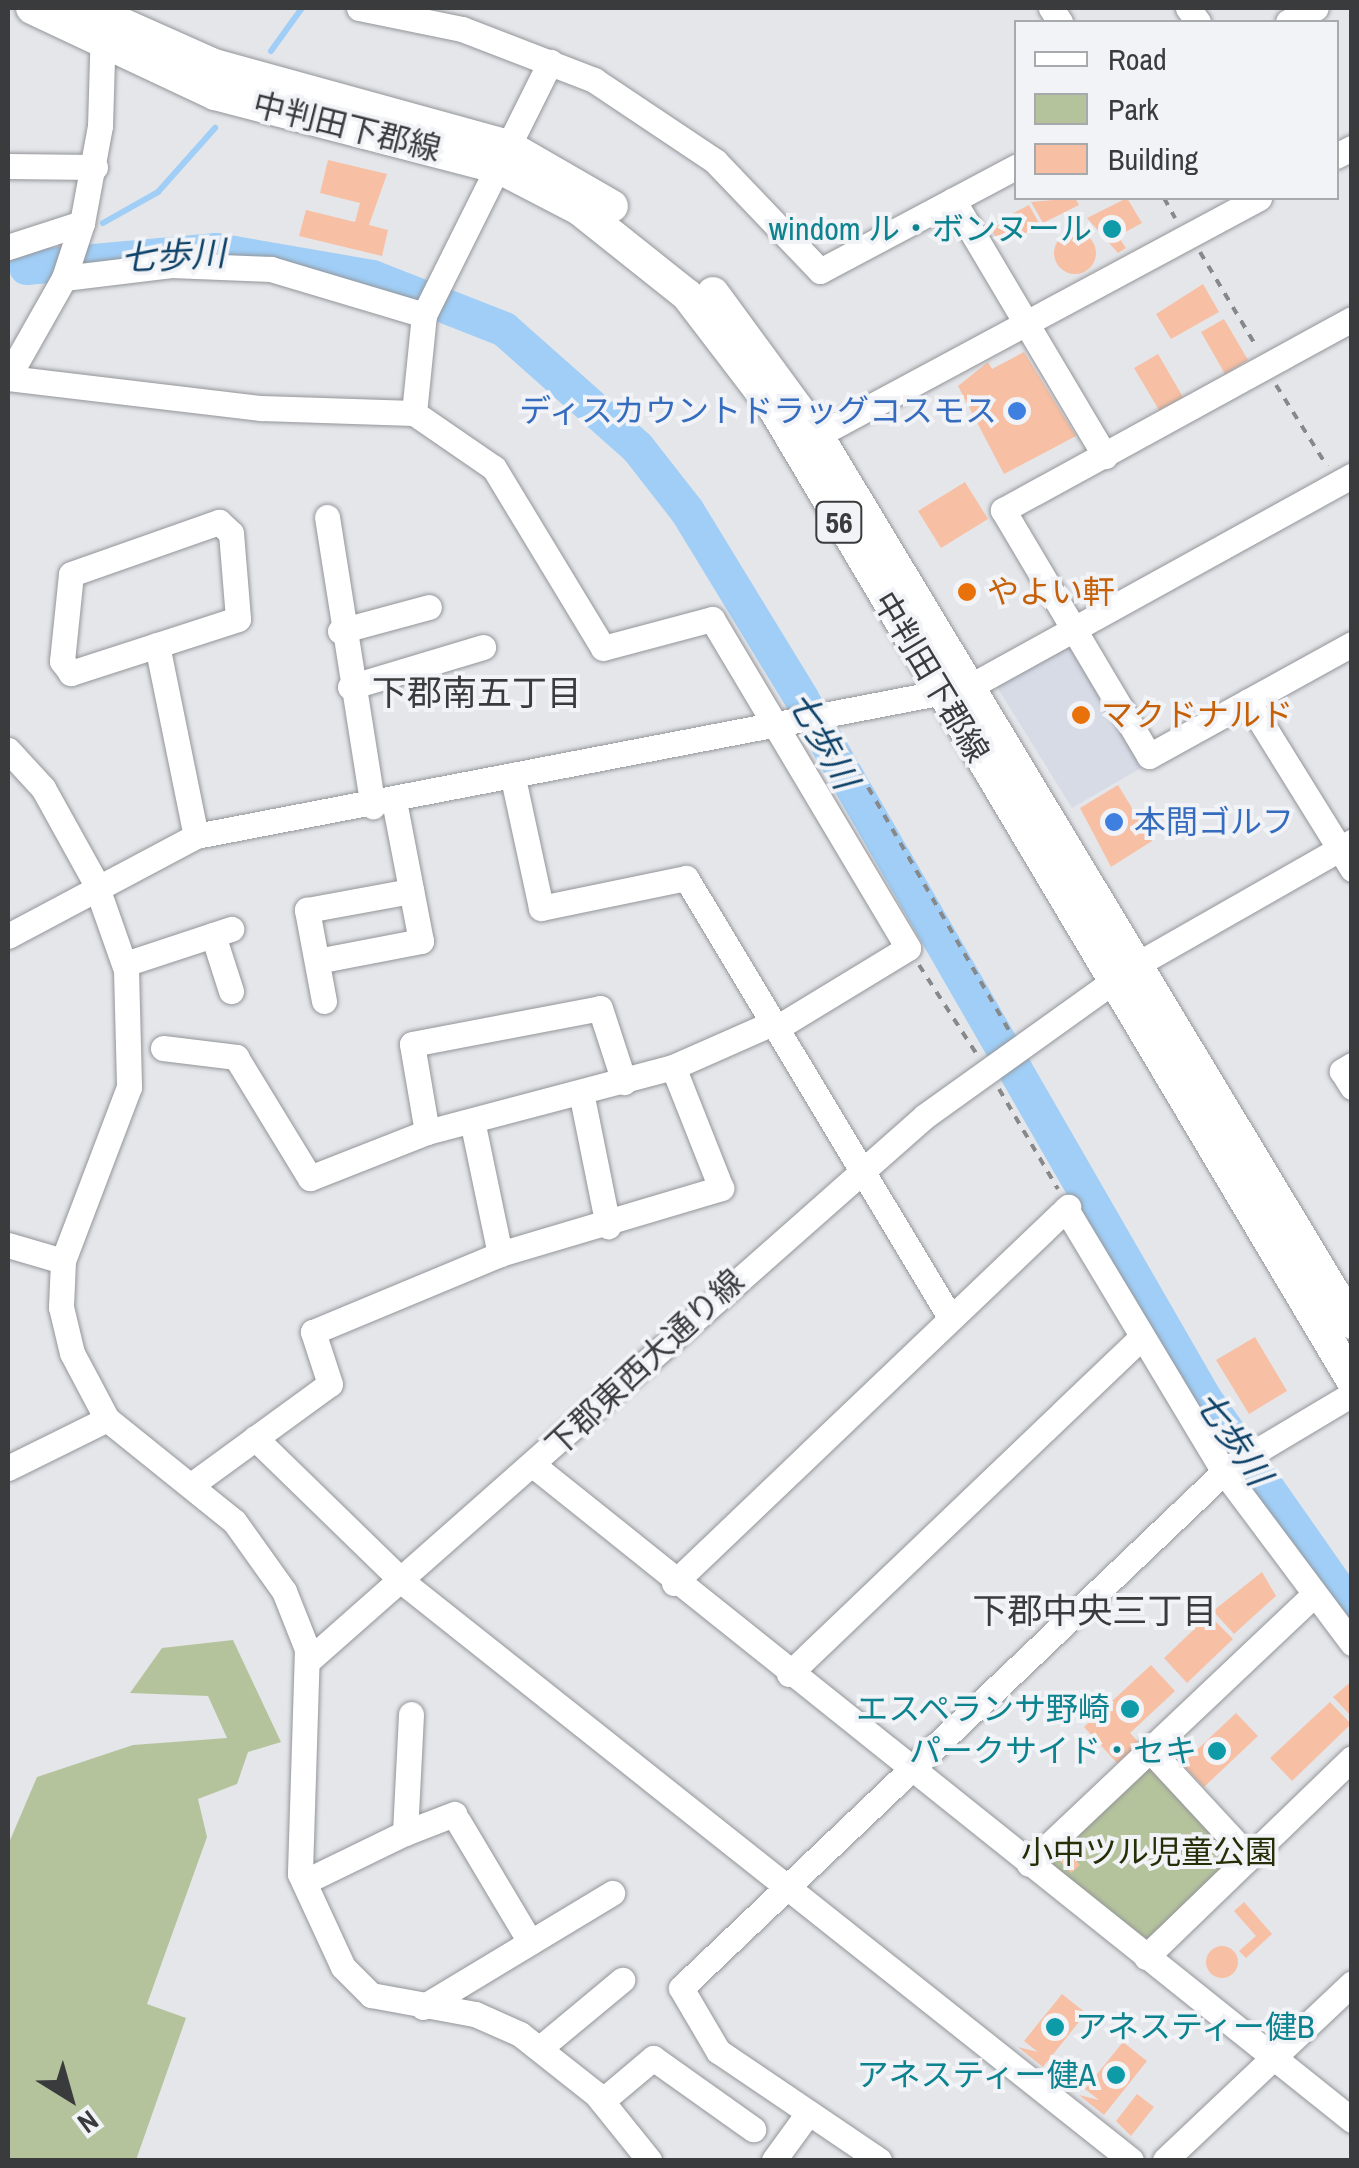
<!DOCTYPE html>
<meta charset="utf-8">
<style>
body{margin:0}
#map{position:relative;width:1359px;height:2168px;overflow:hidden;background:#e4e6ea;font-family:"Archivo Narrow","Noto Sans JP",sans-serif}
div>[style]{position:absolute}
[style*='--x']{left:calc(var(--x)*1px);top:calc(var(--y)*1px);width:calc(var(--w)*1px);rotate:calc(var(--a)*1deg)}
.built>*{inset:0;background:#d6dbe6}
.green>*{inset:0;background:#b5c39d}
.stream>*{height:6px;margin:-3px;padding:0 3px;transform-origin:3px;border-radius:3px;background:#a0cef6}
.river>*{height:35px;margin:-17.5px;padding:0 17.5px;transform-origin:17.5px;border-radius:17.5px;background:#a0cef6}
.building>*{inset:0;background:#f7c0a4}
.round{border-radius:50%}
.path>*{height:4px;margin-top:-2px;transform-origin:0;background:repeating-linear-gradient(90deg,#87888a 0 8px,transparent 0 16px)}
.roads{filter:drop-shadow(0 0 2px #939599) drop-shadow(0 0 2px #939599)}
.minor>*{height:25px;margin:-12.5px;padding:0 12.5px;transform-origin:12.5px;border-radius:12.5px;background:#fff}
.major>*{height:32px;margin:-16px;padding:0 16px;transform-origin:16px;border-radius:16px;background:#fff}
.dots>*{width:28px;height:28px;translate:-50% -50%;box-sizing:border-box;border:5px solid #f1f3f7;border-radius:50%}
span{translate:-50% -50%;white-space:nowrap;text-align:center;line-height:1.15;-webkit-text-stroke:8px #f1f3f7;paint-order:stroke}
.shield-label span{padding:2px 8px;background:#f1f3f7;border:2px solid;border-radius:8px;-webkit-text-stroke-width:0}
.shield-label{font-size:30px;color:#3a3b3c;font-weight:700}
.street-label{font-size:32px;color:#3a3b3c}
.culture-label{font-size:32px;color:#0d838f}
.right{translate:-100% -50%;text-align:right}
.left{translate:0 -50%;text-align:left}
.shop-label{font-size:32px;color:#366cbe}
.food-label{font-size:32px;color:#c56008}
.park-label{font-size:32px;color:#242f07}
.water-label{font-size:35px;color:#0f4268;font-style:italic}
.neighbourhood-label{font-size:35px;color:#3a3b3c}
.frame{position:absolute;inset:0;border:10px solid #3a3b3c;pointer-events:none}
.legend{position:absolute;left:1014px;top:20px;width:325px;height:180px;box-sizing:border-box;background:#f1f3f7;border:2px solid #a8a9ac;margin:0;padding:12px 18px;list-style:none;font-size:30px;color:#3a3b3c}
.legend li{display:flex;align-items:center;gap:20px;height:50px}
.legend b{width:50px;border:2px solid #a8a9ac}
.north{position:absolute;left:20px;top:2048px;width:100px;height:100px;-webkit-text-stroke:8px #f1f3f7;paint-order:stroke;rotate:143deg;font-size:28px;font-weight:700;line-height:40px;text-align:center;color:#3a3b3c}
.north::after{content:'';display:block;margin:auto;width:35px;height:45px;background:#3a3b3c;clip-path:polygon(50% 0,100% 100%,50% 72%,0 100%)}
</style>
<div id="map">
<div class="built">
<div style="clip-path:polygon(1063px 645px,1075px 648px,1146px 765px,1072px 808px,995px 684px)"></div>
</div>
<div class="green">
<div style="clip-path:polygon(233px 1640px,281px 1742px,248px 1752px,237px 1784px,198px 1799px,207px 1837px,147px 2004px,186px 2018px,136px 2160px,8px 2160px,8px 1845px,37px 1777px,133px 1745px,227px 1738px,208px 1696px,130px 1693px,162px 1648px)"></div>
<div style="clip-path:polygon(1146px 1764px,1238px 1857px,1141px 1944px,1045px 1860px)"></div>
</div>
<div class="stream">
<div style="--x:271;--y:51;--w:53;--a:-54.2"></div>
<div style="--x:103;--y:223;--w:63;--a:-29.4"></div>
<div style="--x:158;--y:192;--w:86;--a:-48.3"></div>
<div style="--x:8;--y:267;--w:26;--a:-21"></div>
</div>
<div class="river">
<div style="--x:26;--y:267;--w:191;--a:-5.1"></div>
<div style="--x:216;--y:250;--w:158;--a:9.8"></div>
<div style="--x:372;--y:277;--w:142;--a:21.5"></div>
<div style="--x:504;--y:329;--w:178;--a:41.6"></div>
<div style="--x:637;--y:447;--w:81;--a:52"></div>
<div style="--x:687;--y:511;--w:219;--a:58.6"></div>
<div style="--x:801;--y:698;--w:808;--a:60.07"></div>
<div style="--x:1204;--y:1398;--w:258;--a:55"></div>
</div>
<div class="building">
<div style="clip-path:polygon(328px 160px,387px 174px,369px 225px,388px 230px,382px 256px,299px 236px,306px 210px,355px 222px,360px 203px,320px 193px)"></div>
<div style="clip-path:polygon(1075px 198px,1079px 205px,1043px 223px,1031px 202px)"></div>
<div style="clip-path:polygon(1127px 198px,1142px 223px,1118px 236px,1126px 248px,1118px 253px,1087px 218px)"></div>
<div style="clip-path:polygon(1029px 205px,1040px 225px,1001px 246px,989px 226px)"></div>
<div class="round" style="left:1054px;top:232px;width:42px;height:42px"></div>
<div style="clip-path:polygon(1203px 284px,1219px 312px,1171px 339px,1156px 314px)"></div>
<div style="clip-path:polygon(1224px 319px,1248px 360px,1225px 374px,1201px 332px)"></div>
<div style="clip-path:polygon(1024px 352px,1076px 436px,1004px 474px,958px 386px,988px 362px,992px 369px)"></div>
<div style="clip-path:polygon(1158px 354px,1183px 397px,1159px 410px,1134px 368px)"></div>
<div style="clip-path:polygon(965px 482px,988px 519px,941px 548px,918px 511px)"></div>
<div style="clip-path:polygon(1118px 785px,1152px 841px,1111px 867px,1080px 808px)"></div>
<div style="clip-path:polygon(1255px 1337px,1287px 1391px,1249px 1414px,1216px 1360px)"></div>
<div style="clip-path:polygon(1262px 1572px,1276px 1596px,1234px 1634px,1213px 1611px)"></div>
<div style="clip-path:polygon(1209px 1615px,1233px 1639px,1187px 1683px,1164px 1658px)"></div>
<div style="clip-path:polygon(1151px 1665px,1175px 1691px,1130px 1733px,1139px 1743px,1117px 1763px,1084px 1727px)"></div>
<div style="clip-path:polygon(1352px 1681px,1352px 1717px,1333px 1697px)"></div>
<div style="clip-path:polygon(1330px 1702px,1351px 1724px,1292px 1781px,1270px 1758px)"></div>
<div style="clip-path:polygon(1236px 1713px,1258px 1736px,1204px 1787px,1182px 1764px)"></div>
<div style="clip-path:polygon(1069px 1853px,1080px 1865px,1071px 1873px,1060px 1861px)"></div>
<div style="clip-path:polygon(1244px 1902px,1272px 1934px,1246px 1958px,1239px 1951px,1256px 1936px,1234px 1911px)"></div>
<div class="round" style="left:1206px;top:1946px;width:32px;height:32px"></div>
<div style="clip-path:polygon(1062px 1994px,1086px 2013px,1043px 2067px,1018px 2047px,1038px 2052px,1024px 2041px)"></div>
<div style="clip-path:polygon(1123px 2042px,1147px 2061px,1104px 2115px,1079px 2095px,1099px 2100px,1085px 2089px)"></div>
<div style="clip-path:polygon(1137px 2094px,1154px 2107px,1131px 2136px,1116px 2121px)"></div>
</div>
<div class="path">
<div style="--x:1164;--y:198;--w:23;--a:61"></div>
<div style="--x:1200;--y:252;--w:109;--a:59.2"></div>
<div style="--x:1276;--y:385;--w:96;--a:57.8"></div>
<div style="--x:836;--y:732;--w:345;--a:59.9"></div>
<div style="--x:919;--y:965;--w:105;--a:57.1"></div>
<div style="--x:999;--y:1089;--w:116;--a:59.5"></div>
</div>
<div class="roads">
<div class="minor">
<div style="--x:359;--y:8;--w:105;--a:11.5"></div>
<div style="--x:462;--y:29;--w:142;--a:21.1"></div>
<div style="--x:594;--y:80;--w:146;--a:33.8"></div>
<div style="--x:715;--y:161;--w:152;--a:46.3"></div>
<div style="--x:820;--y:271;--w:222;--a:-28"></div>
<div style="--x:1051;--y:8;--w:17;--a:57"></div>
<div style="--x:1188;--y:8;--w:17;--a:54"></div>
<div style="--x:1288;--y:22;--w:31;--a:-27"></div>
<div style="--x:1336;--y:156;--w:18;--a:-27"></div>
<div style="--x:8;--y:166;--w:87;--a:0.7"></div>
<div style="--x:953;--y:200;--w:298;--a:59.3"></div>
<div style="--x:8;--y:247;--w:78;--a:-18"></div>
<div style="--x:64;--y:278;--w:108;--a:-6.9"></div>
<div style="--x:171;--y:265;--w:100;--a:2.3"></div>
<div style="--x:271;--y:269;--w:160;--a:16.7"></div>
<div style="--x:1352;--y:319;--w:398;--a:151.3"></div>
<div style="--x:1003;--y:510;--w:286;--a:59.3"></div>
<div style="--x:1149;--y:756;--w:232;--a:-28.9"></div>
<div style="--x:8;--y:377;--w:114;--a:-60.5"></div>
<div style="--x:64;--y:278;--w:58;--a:-71.9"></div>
<div style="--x:82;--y:223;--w:99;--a:-79.5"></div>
<div style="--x:100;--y:126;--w:99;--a:-88.3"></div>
<div style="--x:8;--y:378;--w:255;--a:6.8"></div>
<div style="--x:261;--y:408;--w:153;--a:1.9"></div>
<div style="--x:414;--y:413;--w:97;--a:34.5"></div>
<div style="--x:494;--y:468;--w:210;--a:58.8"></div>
<div style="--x:603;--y:648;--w:113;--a:-14.9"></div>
<div style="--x:712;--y:619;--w:383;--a:59.2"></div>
<div style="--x:908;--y:948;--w:152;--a:148.7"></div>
<div style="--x:414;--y:413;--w:99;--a:-84.2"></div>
<div style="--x:424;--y:315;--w:283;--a:-63.5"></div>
<div style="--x:801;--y:444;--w:520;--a:-28.24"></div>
<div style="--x:327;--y:517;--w:293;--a:81"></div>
<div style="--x:219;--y:522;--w:16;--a:43"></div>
<div style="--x:231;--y:533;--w:86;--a:85.3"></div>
<div style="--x:238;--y:619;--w:176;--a:162.1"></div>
<div style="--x:71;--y:673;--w:15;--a:-127"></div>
<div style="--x:62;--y:661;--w:87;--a:-84.1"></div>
<div style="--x:71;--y:574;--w:157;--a:-19.4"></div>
<div style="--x:340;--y:631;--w:92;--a:-15.1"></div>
<div style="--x:157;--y:645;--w:195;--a:78.5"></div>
<div style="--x:350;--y:687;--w:139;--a:-16.7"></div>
<div style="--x:1248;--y:701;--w:198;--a:58.2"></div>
<div style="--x:8;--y:750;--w:52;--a:47.4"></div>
<div style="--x:43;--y:788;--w:107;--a:61"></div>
<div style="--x:95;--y:882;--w:93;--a:70.6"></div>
<div style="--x:126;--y:970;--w:117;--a:88.5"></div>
<div style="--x:129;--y:1087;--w:186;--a:110.8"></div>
<div style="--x:63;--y:1261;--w:46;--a:92.5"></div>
<div style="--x:61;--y:1307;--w:47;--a:76.6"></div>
<div style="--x:72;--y:1353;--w:75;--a:62.1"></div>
<div style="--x:513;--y:778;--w:133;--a:77.8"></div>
<div style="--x:541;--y:908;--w:148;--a:-11.7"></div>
<div style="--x:686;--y:878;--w:512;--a:58.98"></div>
<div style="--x:213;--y:935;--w:59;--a:72.2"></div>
<div style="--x:8;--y:936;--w:213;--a:-28"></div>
<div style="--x:196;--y:836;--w:787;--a:-10.91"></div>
<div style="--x:969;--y:687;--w:437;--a:-28.9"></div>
<div style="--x:317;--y:961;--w:106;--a:-10.9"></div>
<div style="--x:421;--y:941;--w:143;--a:-100.9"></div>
<div style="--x:125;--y:964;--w:112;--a:-18.3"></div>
<div style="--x:324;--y:1001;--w:93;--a:-100.6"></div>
<div style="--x:307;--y:910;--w:106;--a:-10.4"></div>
<div style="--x:163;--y:1048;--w:74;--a:7"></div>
<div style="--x:236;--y:1057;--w:142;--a:58.6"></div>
<div style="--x:310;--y:1178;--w:126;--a:-21.5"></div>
<div style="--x:427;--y:1132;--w:254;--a:-14.8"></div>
<div style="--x:673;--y:1067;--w:111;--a:-23.8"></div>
<div style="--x:1352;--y:1065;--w:12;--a:149"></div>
<div style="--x:1342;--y:1071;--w:19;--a:58"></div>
<div style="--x:582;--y:1097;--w:132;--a:78.6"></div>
<div style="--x:473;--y:1125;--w:132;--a:78.2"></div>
<div style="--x:427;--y:1132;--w:89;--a:-99.7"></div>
<div style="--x:412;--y:1044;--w:191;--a:-10.8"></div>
<div style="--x:600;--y:1008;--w:78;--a:72"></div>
<div style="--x:1066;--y:1209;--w:307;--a:59"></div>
<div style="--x:1224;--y:1472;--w:214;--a:53.2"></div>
<div style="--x:8;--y:1245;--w:57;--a:16.2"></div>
<div style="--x:255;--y:1438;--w:208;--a:44.2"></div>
<div style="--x:404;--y:1583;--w:928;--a:38.44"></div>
<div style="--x:533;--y:1465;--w:1049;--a:38.65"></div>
<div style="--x:8;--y:1468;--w:110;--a:-26.3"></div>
<div style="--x:107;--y:1419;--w:163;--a:38.8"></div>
<div style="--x:234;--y:1521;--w:86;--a:54.5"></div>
<div style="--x:284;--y:1591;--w:62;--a:68.4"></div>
<div style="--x:307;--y:1649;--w:225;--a:91.8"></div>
<div style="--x:300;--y:1874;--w:102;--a:65.2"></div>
<div style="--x:343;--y:1967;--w:40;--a:45"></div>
<div style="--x:371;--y:1995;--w:106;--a:10.4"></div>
<div style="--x:475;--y:2014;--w:49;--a:24"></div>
<div style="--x:520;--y:2034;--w:97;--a:38.3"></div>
<div style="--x:596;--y:2094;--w:85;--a:51.2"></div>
<div style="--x:194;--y:1483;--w:168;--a:-36.1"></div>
<div style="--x:330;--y:1384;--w:55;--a:-108.1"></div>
<div style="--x:313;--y:1332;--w:203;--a:-22.6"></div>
<div style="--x:500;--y:1254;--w:231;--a:-16.6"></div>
<div style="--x:721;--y:1188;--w:130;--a:-111.6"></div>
<div style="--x:674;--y:1583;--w:545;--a:-43.66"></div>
<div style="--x:308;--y:1661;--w:823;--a:-41.45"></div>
<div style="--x:925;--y:1116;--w:259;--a:-35.6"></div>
<div style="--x:1136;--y:965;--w:249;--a:-29.7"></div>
<div style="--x:789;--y:1674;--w:486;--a:-43.7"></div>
<div style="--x:1150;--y:1750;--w:146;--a:47.2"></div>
<div style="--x:458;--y:1821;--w:141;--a:59.2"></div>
<div style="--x:405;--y:1833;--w:53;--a:-21.2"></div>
<div style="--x:1029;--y:1864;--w:391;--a:-43.4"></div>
<div style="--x:304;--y:1882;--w:112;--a:-25.9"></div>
<div style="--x:405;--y:1833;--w:119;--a:-87.1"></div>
<div style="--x:1146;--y:1957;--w:286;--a:-44"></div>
<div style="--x:423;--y:2007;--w:221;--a:-31.1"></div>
<div style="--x:540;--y:2048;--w:107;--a:-39.7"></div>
<div style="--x:602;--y:2101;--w:67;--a:-40.1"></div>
<div style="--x:653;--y:2058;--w:123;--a:35.4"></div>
<div style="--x:774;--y:2160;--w:54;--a:-54"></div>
<div style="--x:879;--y:2160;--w:194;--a:-145.9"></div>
<div style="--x:718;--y:2051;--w:73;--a:-120.4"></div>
<div style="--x:681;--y:1988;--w:755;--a:-43.55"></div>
<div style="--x:1228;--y:1468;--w:144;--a:-30.8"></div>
<div style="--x:1165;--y:2160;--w:257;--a:-43.4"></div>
</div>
<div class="major">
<div style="--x:32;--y:8;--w:202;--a:25.2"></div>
<div style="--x:215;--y:94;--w:294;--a:14.6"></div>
<div style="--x:500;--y:168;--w:89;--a:27.4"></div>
<div style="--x:579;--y:209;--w:138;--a:38.5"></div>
<div style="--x:687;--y:295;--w:145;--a:52.6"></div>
<div style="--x:775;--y:410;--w:1129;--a:59.25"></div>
<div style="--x:86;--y:8;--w:140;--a:24"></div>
<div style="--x:214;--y:65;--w:305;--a:15.4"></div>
<div style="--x:508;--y:146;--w:120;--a:30"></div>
<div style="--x:713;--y:293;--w:176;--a:53.8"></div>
<div style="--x:817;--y:435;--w:1037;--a:58.93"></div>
</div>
</div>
<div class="dots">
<div style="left:1112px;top:229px;background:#0f9aa8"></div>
<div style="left:1017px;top:411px;background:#3f7fe0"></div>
<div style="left:967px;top:592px;background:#e8710a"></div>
<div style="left:1081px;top:715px;background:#e8710a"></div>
<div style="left:1114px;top:822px;background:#3f7fe0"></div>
<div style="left:1130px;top:1709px;background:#0f9aa8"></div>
<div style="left:1217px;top:1751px;background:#0f9aa8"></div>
<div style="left:1055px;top:2027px;background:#0f9aa8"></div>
<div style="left:1116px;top:2075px;background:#0f9aa8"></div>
</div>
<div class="shield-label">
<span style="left:839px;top:522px">56</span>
</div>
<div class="street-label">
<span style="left:347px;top:127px;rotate:14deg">中判田下郡線</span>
<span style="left:931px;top:677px;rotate:59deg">中判田下郡線</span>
<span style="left:645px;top:1363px;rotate:-43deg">下郡東西大通り線</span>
</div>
<div class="culture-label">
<span class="right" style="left:1092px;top:229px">windom ル・ボンヌール</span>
<span class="right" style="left:1110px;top:1709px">エスペランサ野崎</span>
<span class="right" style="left:1197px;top:1751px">パークサイド・セキ</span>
<span class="left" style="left:1075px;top:2027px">アネスティー健B</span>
<span class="right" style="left:1096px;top:2075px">アネスティー健A</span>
</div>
<div class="shop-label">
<span class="right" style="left:997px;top:411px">ディスカウントドラッグコスモス</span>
<span class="left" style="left:1134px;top:822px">本間ゴルフ</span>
</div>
<div class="food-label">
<span class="left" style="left:987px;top:592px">やよい軒</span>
<span class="left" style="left:1101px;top:715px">マクドナルド</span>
</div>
<div class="park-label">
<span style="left:1149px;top:1852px">小中ツル児童公園</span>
</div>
<div class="water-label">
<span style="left:173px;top:256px;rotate:-3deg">七歩川</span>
<span style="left:823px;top:740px;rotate:61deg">七歩川</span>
<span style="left:1233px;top:1438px;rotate:56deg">七歩川</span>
</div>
<div class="neighbourhood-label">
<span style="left:477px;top:693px">下郡南五丁目</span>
<span style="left:1095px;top:1611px">下郡中央三丁目</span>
</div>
<div class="frame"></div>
<ul class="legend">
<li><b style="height:12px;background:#fff"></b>Road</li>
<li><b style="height:28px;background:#b5c39d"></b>Park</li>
<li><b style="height:28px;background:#f7c0a4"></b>Building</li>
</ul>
<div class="north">N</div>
</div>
